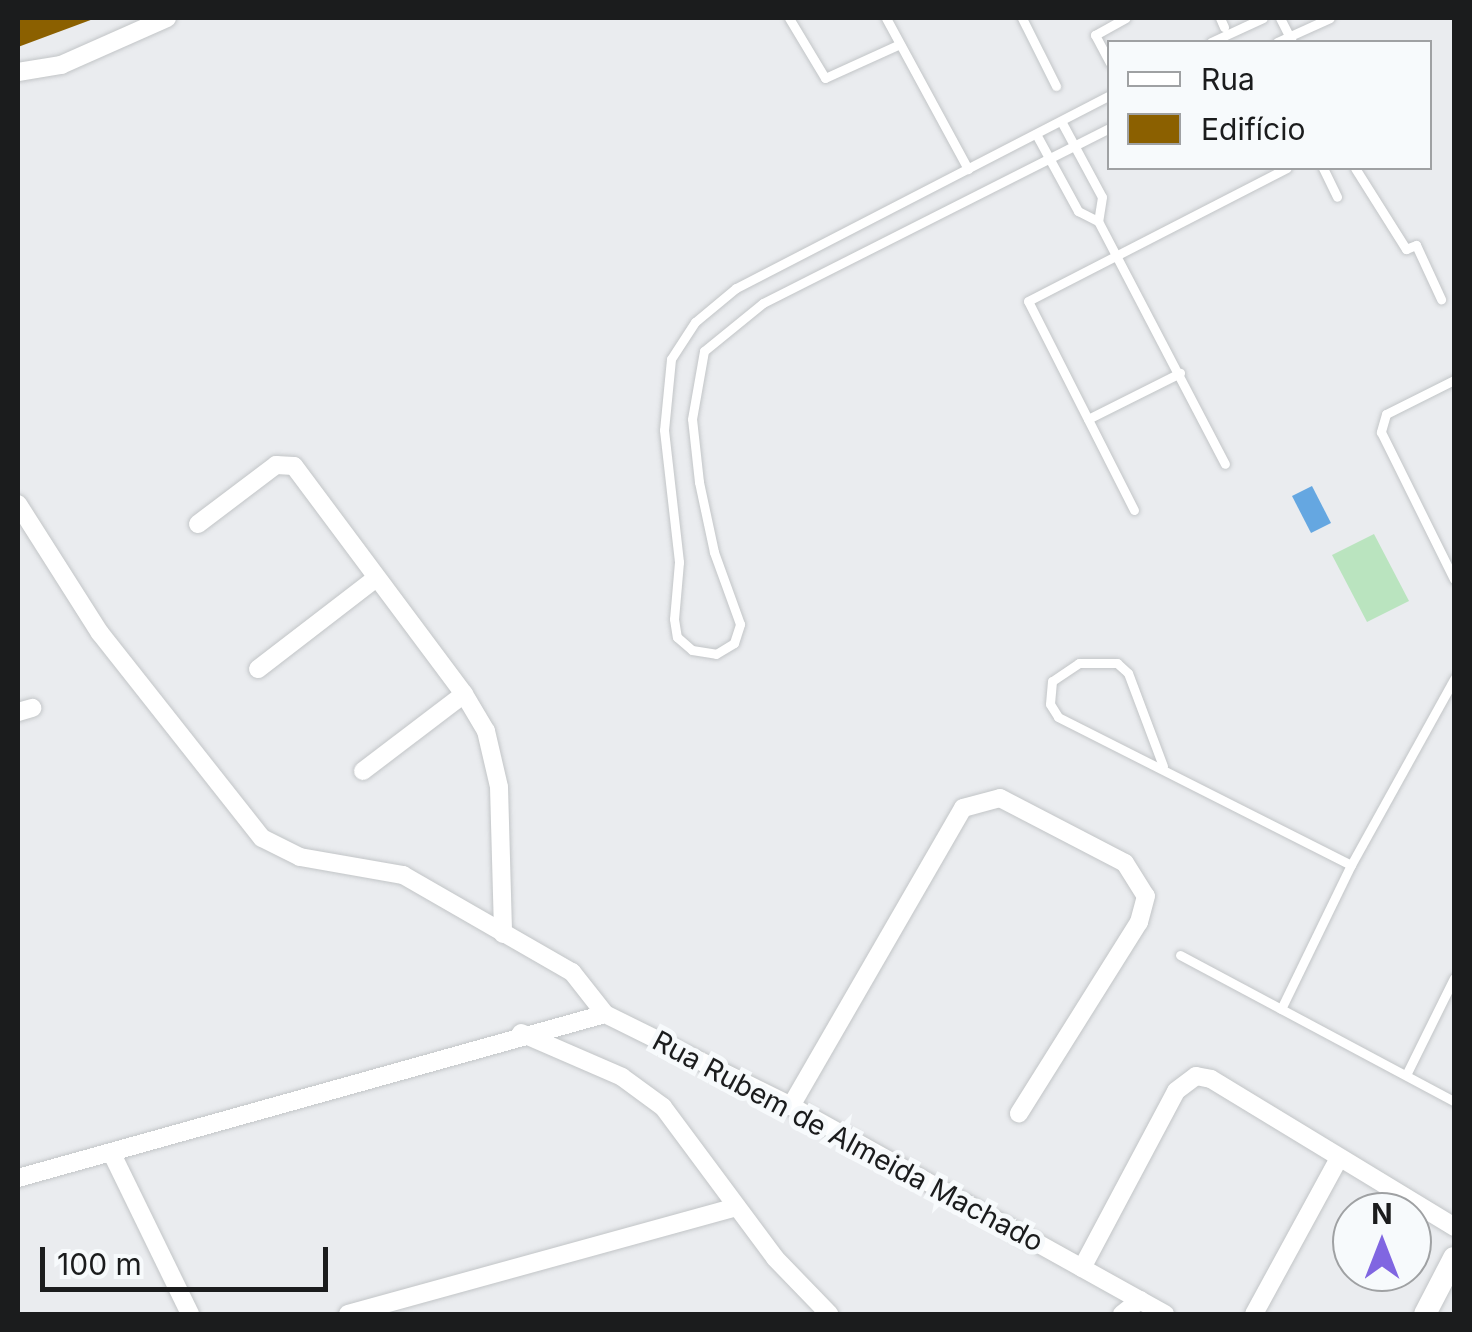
<!DOCTYPE html>
<meta charset="utf-8">
<style>
body{margin:0}
#map{position:relative;width:1472px;height:1332px;overflow:hidden;background:#eaecef;font-family:Inter,sans-serif}
div>[style]{position:absolute}
[style*='--x']{left:calc(var(--x)*1px);top:calc(var(--y)*1px);width:calc(var(--w)*1px);rotate:calc(var(--a)*1deg)}
.green>*{inset:0;background:#bae4bf}
.water>*{inset:0;background:#65a7e1}
.building>*{inset:0;background:#8b6000}
.roads{filter:drop-shadow(0 0 2px #c2c5c7) drop-shadow(0 0 2px #c2c5c7)}
.service>*{height:9px;margin:-4.5px;padding:0 4.5px;transform-origin:4.5px;border-radius:4.5px;background:#fff}
.minor>*{height:18px;margin:-9px;padding:0 9px;transform-origin:9px;border-radius:9px;background:#fff}
.tertiary>*{height:22px;margin:-11px;padding:0 11px;transform-origin:11px;border-radius:11px;background:#fff}
span{translate:-50% -50%;white-space:nowrap;text-align:center;line-height:1.15;-webkit-text-stroke:10px #f7fafc;paint-order:stroke}
.street-label{font-size:28px;color:#1b1c1d}
.frame{position:absolute;inset:0;border:20px solid #1b1c1d;pointer-events:none}
.legend{position:absolute;left:1107px;top:40px;width:325px;height:130px;box-sizing:border-box;background:#f7fafc;border:2px solid #9fa1a3;margin:0;padding:12px 18px;list-style:none;font-size:30px;color:#1b1c1d}
.legend li{display:flex;align-items:center;gap:20px;height:50px}
.legend b{width:50px;border:2px solid #9fa1a3}
.north{position:absolute;left:1332px;top:1192px;width:100px;height:100px;box-sizing:border-box;background:#f7fafc;border:2px solid #9fa1a3;border-radius:50%;rotate:0deg;font-size:28px;font-weight:700;line-height:40px;text-align:center;color:#1b1c1d}
.north::after{content:'';display:block;margin:auto;width:35px;height:45px;background:#8066e1;clip-path:polygon(50% 0,100% 100%,50% 72%,0 100%)}
.scale{position:absolute;left:40px;top:1247px;width:288px;height:45px;box-sizing:border-box;border:5px solid #1b1c1d;border-top:0;padding-left:12px;font-size:30px;line-height:35px;white-space:nowrap;color:#1b1c1d;-webkit-text-stroke:8px #f7fafc;paint-order:stroke}
</style>
<div id="map">
<div class="green">
<div style="clip-path:polygon(1374px 534px,1409px 601px,1367px 622px,1332px 555px)"></div>
</div>
<div class="water">
<div style="clip-path:polygon(1312px 486px,1331px 523px,1311px 533px,1292px 496px)"></div>
</div>
<div class="building">
<div style="clip-path:polygon(18px 18px,96px 18px,18px 47px)"></div>
</div>
<div class="roads">
<div class="service">
<div style="--x:789;--y:18;--w:70;--a:59"></div>
<div style="--x:825;--y:78;--w:82;--a:-24.4"></div>
<div style="--x:886;--y:18;--w:172;--a:61.5"></div>
<div style="--x:1022;--y:18;--w:76;--a:63.4"></div>
<div style="--x:1220;--y:18;--w:10;--a:66"></div>
<div style="--x:1280;--y:18;--w:27;--a:63"></div>
<div style="--x:1211;--y:42;--w:57;--a:-24.8"></div>
<div style="--x:1277;--y:42;--w:58;--a:-24.4"></div>
<div style="--x:1110;--y:63;--w:32;--a:-118"></div>
<div style="--x:1095;--y:35;--w:35;--a:-29"></div>
<div style="--x:1110;--y:95;--w:421;--a:152.7"></div>
<div style="--x:736;--y:288;--w:53;--a:140.3"></div>
<div style="--x:695;--y:322;--w:44;--a:123"></div>
<div style="--x:671;--y:359;--w:71;--a:95.6"></div>
<div style="--x:664;--y:430;--w:133;--a:83.5"></div>
<div style="--x:679;--y:562;--w:57;--a:95"></div>
<div style="--x:674;--y:619;--w:18;--a:81"></div>
<div style="--x:677;--y:637;--w:20;--a:41"></div>
<div style="--x:692;--y:650;--w:24;--a:9"></div>
<div style="--x:716;--y:654;--w:21;--a:-31"></div>
<div style="--x:734;--y:643;--w:20;--a:-72"></div>
<div style="--x:740;--y:624;--w:77;--a:-109.9"></div>
<div style="--x:714;--y:552;--w:72;--a:-102.1"></div>
<div style="--x:699;--y:482;--w:63;--a:-96.3"></div>
<div style="--x:692;--y:419;--w:69;--a:-80"></div>
<div style="--x:704;--y:351;--w:76;--a:-39.1"></div>
<div style="--x:763;--y:303;--w:389;--a:-26.8"></div>
<div style="--x:1061;--y:121;--w:86;--a:61.7"></div>
<div style="--x:1102;--y:197;--w:24;--a:99"></div>
<div style="--x:1036;--y:134;--w:88;--a:61.4"></div>
<div style="--x:1078;--y:211;--w:22;--a:27"></div>
<div style="--x:1098;--y:221;--w:274;--a:62.4"></div>
<div style="--x:1323;--y:168;--w:32;--a:64"></div>
<div style="--x:1355;--y:168;--w:96;--a:57.8"></div>
<div style="--x:1406;--y:249;--w:11;--a:-22"></div>
<div style="--x:1416;--y:245;--w:60;--a:65.2"></div>
<div style="--x:1454;--y:380;--w:76;--a:153.4"></div>
<div style="--x:1386;--y:414;--w:19;--a:106"></div>
<div style="--x:1381;--y:432;--w:164;--a:63.6"></div>
<div style="--x:1088;--y:419;--w:103;--a:-26.6"></div>
<div style="--x:1134;--y:510;--w:234;--a:-116.9"></div>
<div style="--x:1028;--y:301;--w:291;--a:-27.2"></div>
<div style="--x:1163;--y:766;--w:99;--a:-110.6"></div>
<div style="--x:1128;--y:673;--w:15;--a:-138"></div>
<div style="--x:1117;--y:663;--w:38;--a:180"></div>
<div style="--x:1079;--y:663;--w:32;--a:146"></div>
<div style="--x:1052;--y:681;--w:23;--a:95"></div>
<div style="--x:1050;--y:704;--w:15;--a:58"></div>
<div style="--x:1058;--y:717;--w:328;--a:26.8"></div>
<div style="--x:1180;--y:955;--w:310;--a:28.1"></div>
<div style="--x:1281;--y:1009;--w:160;--a:-64.1"></div>
<div style="--x:1351;--y:865;--w:213;--a:-61"></div>
<div style="--x:1406;--y:1075;--w:108;--a:-63.7"></div>
</div>
<div class="minor">
<div style="--x:18;--y:72;--w:44;--a:-9.2"></div>
<div style="--x:61;--y:65;--w:116;--a:-23.9"></div>
<div style="--x:18;--y:504;--w:153;--a:57.6"></div>
<div style="--x:100;--y:633;--w:261;--a:51.7"></div>
<div style="--x:262;--y:838;--w:42;--a:26.6"></div>
<div style="--x:300;--y:857;--w:105;--a:9.9"></div>
<div style="--x:403;--y:875;--w:195;--a:29.9"></div>
<div style="--x:572;--y:972;--w:53;--a:51.8"></div>
<div style="--x:198;--y:524;--w:98;--a:-37.1"></div>
<div style="--x:276;--y:465;--w:18;--a:3"></div>
<div style="--x:294;--y:466;--w:284;--a:53.3"></div>
<div style="--x:464;--y:694;--w:43;--a:59.3"></div>
<div style="--x:486;--y:731;--w:57;--a:76.9"></div>
<div style="--x:499;--y:787;--w:147;--a:88.4"></div>
<div style="--x:258;--y:669;--w:149;--a:-37.6"></div>
<div style="--x:18;--y:712;--w:15;--a:-16"></div>
<div style="--x:363;--y:771;--w:127;--a:-37.3"></div>
<div style="--x:521;--y:1033;--w:110;--a:23.5"></div>
<div style="--x:622;--y:1077;--w:51;--a:36.2"></div>
<div style="--x:663;--y:1107;--w:188;--a:53.4"></div>
<div style="--x:775;--y:1258;--w:78;--a:46"></div>
<div style="--x:791;--y:1106;--w:344;--a:-60"></div>
<div style="--x:963;--y:808;--w:38;--a:-15"></div>
<div style="--x:1000;--y:798;--w:141;--a:27.5"></div>
<div style="--x:1125;--y:863;--w:39;--a:58"></div>
<div style="--x:1146;--y:896;--w:27;--a:105"></div>
<div style="--x:1139;--y:922;--w:226;--a:122.1"></div>
<div style="--x:113;--y:1156;--w:176;--a:64"></div>
<div style="--x:18;--y:1178;--w:609;--a:-15.61"></div>
<div style="--x:605;--y:1014;--w:208;--a:26.3"></div>
<div style="--x:791;--y:1106;--w:428;--a:29.1"></div>
<div style="--x:1082;--y:1268;--w:200;--a:-62"></div>
<div style="--x:1176;--y:1091;--w:25;--a:-37"></div>
<div style="--x:1196;--y:1076;--w:15;--a:11"></div>
<div style="--x:1211;--y:1079;--w:285;--a:31.3"></div>
<div style="--x:348;--y:1314;--w:402;--a:-15.4"></div>
<div style="--x:1122;--y:1314;--w:23;--a:-38"></div>
<div style="--x:1254;--y:1314;--w:178;--a:-61.4"></div>
</div>
<div class="tertiary">
<div style="--x:1425;--y:1314;--w:63;--a:-62.6"></div>
</div>
</div>
<div class="street-label">
<span style="left:848px;top:1141px;rotate:28deg">Rua Rubem de Almeida Machado</span>
</div>
<div class="frame"></div>
<ul class="legend">
<li><b style="height:12px;background:#fff"></b>Rua</li>
<li><b style="height:28px;background:#8b6000"></b>Edifício</li>
</ul>
<div class="north">N</div>
<div class="scale">100 m</div>
</div>
